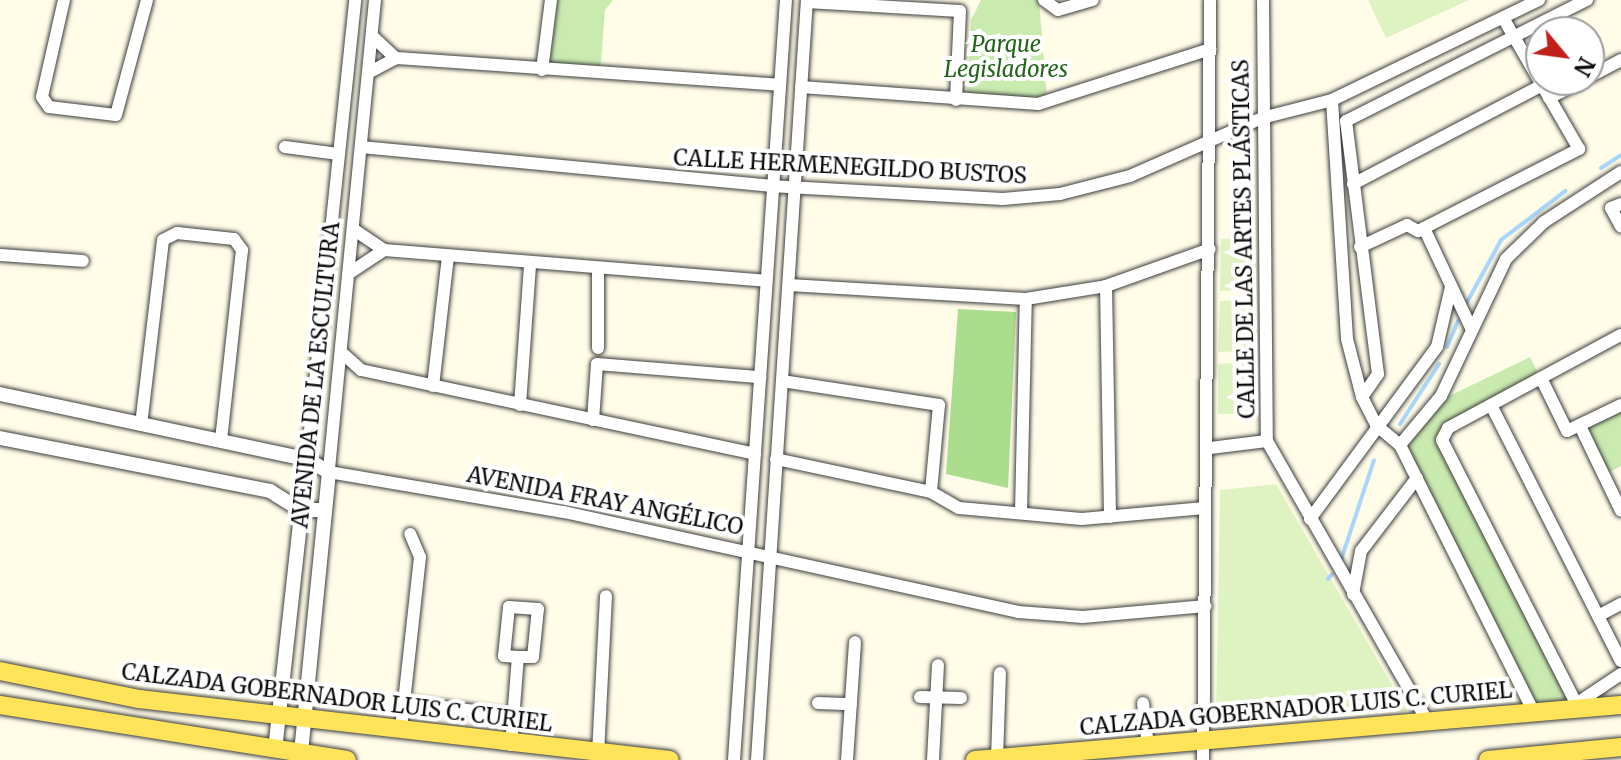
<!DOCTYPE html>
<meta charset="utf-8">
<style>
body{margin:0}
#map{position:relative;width:1621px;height:760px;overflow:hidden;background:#fffce8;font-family:Merriweather,serif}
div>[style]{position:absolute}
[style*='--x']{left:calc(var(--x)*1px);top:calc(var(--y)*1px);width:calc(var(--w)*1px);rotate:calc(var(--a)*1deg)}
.green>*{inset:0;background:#caebb0}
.forest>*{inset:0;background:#abdd8e}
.pitch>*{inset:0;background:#def2c2}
.stream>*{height:4px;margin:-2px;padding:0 2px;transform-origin:2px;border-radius:2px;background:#a9d6fa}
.roads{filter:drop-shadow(0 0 2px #3d3d3d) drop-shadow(0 0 2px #3d3d3d)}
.minor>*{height:12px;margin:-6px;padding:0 6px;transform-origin:6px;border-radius:6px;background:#fff}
.tertiary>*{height:14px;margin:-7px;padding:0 7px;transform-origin:7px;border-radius:7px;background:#fff}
.primary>*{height:18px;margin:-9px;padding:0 9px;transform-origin:9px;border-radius:9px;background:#ffe358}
span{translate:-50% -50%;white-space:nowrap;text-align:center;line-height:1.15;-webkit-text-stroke:8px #fff;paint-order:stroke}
.park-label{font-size:22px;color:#226518;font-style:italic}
.street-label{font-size:22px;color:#0a0a0a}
.north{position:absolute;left:1525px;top:16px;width:80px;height:80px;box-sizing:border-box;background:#fff;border:2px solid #9d9d9d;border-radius:50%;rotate:119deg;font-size:22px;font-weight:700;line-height:32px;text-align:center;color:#0a0a0a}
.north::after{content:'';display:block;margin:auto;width:28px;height:36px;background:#c21f1b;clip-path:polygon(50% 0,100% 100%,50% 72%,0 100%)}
</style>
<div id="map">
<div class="green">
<div style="clip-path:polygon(558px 0,613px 0,605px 10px,600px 74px,549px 70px)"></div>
<div style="clip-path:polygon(981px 0,1039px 0,1047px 99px,967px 94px,971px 20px)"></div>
<div style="clip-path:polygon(1530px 357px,1540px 377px,1448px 424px,1441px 442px,1572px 698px,1535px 712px,1402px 444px,1449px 396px)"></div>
<div style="clip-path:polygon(1621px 405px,1621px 466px,1604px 475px,1580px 426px)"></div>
</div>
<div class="forest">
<div style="clip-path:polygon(958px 309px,1016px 312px,1008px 488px,946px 474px)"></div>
</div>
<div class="pitch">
<div style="clip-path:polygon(1368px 0,1469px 0,1386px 38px)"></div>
<div style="clip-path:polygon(1250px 238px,1250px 289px,1220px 291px,1221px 239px)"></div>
<div style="clip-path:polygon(1251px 300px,1250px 351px,1218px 352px,1220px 301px)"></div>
<div style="clip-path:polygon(1251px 362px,1250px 414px,1218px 414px,1218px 364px)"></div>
<div style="clip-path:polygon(1276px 484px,1407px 711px,1216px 725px,1220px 490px)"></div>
</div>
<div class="stream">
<div style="--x:1601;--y:168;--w:24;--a:-33"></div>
<div style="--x:1466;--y:304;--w:73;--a:-61.3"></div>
<div style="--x:1501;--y:240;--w:81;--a:-37.4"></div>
<div style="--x:1447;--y:347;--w:28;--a:-67"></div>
<div style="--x:1400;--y:424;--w:72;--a:-57"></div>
<div style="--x:1340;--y:563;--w:108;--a:-71.7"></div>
<div style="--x:1328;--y:579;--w:6;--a:-51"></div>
</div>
<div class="roads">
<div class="minor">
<div style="--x:64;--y:0;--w:99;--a:102.8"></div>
<div style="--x:42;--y:97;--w:12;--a:55"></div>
<div style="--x:49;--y:107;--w:67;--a:6.8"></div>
<div style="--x:116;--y:115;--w:119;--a:-74.9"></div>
<div style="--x:375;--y:0;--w:474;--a:95.6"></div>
<div style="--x:329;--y:472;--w:238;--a:9.7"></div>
<div style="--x:564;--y:512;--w:465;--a:12.4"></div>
<div style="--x:1018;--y:612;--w:65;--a:4.4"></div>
<div style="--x:1083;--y:617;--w:123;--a:-5.1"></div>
<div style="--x:1044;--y:0;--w:17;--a:36"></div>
<div style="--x:1058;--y:10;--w:36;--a:-16"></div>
<div style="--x:1263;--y:0;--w:441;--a:89.5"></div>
<div style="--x:1267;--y:441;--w:324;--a:60.2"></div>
<div style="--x:807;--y:2;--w:153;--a:3.4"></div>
<div style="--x:960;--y:11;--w:89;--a:92.6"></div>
<div style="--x:372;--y:36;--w:33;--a:43"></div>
<div style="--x:542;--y:70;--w:71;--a:-82.7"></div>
<div style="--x:368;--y:73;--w:32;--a:-28"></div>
<div style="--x:396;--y:58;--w:385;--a:4"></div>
<div style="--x:1589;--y:77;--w:36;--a:-28"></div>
<div style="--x:801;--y:87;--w:238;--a:4.1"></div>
<div style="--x:1038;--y:104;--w:181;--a:-17.7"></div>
<div style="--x:1549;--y:98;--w:39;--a:-27"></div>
<div style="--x:1332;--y:100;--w:239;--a:86.4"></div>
<div style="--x:1347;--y:339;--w:60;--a:75.5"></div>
<div style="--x:1362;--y:397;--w:31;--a:63"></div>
<div style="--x:1376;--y:425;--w:31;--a:40"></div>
<div style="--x:1400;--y:445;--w:300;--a:63.4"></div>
<div style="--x:285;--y:147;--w:54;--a:7.4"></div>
<div style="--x:361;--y:147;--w:411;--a:5.4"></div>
<div style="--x:770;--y:186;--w:233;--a:3.2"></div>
<div style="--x:1003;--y:199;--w:57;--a:-5"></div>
<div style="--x:1060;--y:194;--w:72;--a:-14.4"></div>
<div style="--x:1130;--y:176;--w:144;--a:-23.7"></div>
<div style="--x:1262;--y:118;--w:72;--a:-14.4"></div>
<div style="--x:1332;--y:100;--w:230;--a:-25.8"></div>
<div style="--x:1353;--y:184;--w:213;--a:-27.6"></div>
<div style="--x:1621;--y:204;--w:11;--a:158"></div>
<div style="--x:1611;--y:208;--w:21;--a:62"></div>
<div style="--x:1424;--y:228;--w:110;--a:64.8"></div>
<div style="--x:353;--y:229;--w:37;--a:34"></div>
<div style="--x:1360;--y:247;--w:52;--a:-25.1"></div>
<div style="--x:1407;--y:225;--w:13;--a:29"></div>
<div style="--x:1418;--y:231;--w:181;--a:-27"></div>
<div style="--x:1579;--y:149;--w:151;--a:-120.1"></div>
<div style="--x:0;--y:255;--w:83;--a:4.1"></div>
<div style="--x:348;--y:274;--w:43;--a:-33.7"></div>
<div style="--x:384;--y:250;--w:383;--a:4.6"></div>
<div style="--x:789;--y:285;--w:237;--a:3.4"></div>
<div style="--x:1026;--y:299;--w:81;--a:-9.2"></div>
<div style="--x:1106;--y:286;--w:110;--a:-19.6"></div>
<div style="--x:1106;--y:286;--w:231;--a:89"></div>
<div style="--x:598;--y:348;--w:78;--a:-90"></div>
<div style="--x:341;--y:352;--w:27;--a:42"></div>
<div style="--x:361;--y:370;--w:403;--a:12"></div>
<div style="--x:1541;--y:378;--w:59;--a:63.9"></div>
<div style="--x:1567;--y:431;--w:60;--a:-25.7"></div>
<div style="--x:782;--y:381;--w:159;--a:8.7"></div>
<div style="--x:939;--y:405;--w:87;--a:95.3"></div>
<div style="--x:433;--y:386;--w:131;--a:-83.4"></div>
<div style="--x:1362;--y:397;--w:28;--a:-55"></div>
<div style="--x:1378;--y:374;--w:255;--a:-97.2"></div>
<div style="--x:1346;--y:121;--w:270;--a:-26.7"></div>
<div style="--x:520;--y:405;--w:138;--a:-85.9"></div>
<div style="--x:1491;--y:405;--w:287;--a:63.1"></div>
<div style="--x:593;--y:420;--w:56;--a:-85.9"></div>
<div style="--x:597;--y:364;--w:164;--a:4.6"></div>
<div style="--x:141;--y:425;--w:186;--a:-83.2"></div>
<div style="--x:163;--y:240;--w:16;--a:-27"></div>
<div style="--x:177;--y:233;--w:57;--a:6"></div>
<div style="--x:234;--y:239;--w:14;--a:54"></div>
<div style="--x:242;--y:250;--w:192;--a:96.3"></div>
<div style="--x:1580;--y:426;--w:94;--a:64.2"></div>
<div style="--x:1400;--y:445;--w:64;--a:-50.1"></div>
<div style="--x:1441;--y:396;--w:152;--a:-64.6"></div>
<div style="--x:1506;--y:259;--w:53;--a:-44.2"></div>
<div style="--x:1544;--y:222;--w:92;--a:-33"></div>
<div style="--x:1210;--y:448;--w:57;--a:-7"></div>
<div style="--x:307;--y:459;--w:462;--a:-84"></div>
<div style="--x:776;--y:459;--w:158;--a:12"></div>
<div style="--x:931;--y:492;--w:32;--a:30"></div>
<div style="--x:959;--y:508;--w:123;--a:5.1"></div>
<div style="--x:1082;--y:519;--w:123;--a:-5.1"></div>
<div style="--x:1021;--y:512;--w:213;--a:-88.7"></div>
<div style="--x:1310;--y:519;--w:214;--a:-53.6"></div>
<div style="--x:1437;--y:347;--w:62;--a:-76.9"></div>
<div style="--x:1353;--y:594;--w:44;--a:-79.5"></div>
<div style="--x:1361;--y:551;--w:92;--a:-52.5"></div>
<div style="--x:1598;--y:616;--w:26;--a:-28"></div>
<div style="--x:920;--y:697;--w:41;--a:1.4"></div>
<div style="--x:405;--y:702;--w:111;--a:7.3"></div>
<div style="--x:818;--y:703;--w:33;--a:2"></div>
<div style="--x:1143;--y:703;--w:44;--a:83.5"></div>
<div style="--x:1576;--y:704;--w:54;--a:-33.7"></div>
<div style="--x:1579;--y:709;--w:302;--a:-117"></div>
<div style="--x:1442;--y:440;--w:13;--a:-63"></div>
<div style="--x:1448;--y:428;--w:196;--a:-28.3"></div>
<div style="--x:401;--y:729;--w:173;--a:-83.7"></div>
<div style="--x:420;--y:557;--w:25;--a:-113"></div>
<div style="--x:511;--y:745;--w:88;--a:-85.5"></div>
<div style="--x:518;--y:657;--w:15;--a:0"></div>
<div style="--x:533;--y:657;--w:48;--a:-84.1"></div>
<div style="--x:538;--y:609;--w:29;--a:-176"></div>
<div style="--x:509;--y:607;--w:49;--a:95.8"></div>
<div style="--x:504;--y:656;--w:14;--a:4"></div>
<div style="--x:598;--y:754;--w:158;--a:-87.1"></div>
<div style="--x:997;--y:758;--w:85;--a:-88"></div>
<div style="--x:734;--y:760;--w:762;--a:-86.09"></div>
<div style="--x:757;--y:760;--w:762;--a:-86.24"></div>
<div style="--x:847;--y:760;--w:118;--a:-86.1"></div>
<div style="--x:933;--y:760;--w:95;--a:-87"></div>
<div style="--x:1203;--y:760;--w:760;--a:-89.47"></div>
</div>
<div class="tertiary">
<div style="--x:0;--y:394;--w:314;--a:12"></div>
<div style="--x:307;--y:459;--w:26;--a:31"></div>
<div style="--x:329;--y:472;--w:283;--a:95.7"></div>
<div style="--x:0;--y:438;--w:275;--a:11.1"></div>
<div style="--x:270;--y:491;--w:36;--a:32"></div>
<div style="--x:301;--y:510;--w:24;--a:0"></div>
<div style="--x:275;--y:750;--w:293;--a:-83.7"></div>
</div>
<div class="primary">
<div style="--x:0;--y:671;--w:142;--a:11.4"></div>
<div style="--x:139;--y:699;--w:534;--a:6.55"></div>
<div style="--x:0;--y:705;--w:351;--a:9"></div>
<div style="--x:975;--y:760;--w:648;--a:-4.87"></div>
<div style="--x:1488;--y:760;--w:134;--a:-5.6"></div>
</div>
</div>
<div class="park-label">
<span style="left:1006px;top:57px">Parque<br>Legisladores</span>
</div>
<div class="street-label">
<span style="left:850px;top:167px;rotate:3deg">CALLE HERMENEGILDO BUSTOS</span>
<span style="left:1244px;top:239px;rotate:-91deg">CALLE DE LAS ARTES PLÁSTICAS</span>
<span style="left:316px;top:375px;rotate:-84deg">AVENIDA DE LA ESCULTURA</span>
<span style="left:605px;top:501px;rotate:11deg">AVENIDA FRAY ANGÉLICO</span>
<span style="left:337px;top:698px;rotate:7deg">CALZADA GOBERNADOR LUIS C. CURIEL</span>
<span style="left:1296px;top:709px;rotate:-5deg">CALZADA GOBERNADOR LUIS C. CURIEL</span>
</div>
<div class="north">N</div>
</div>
